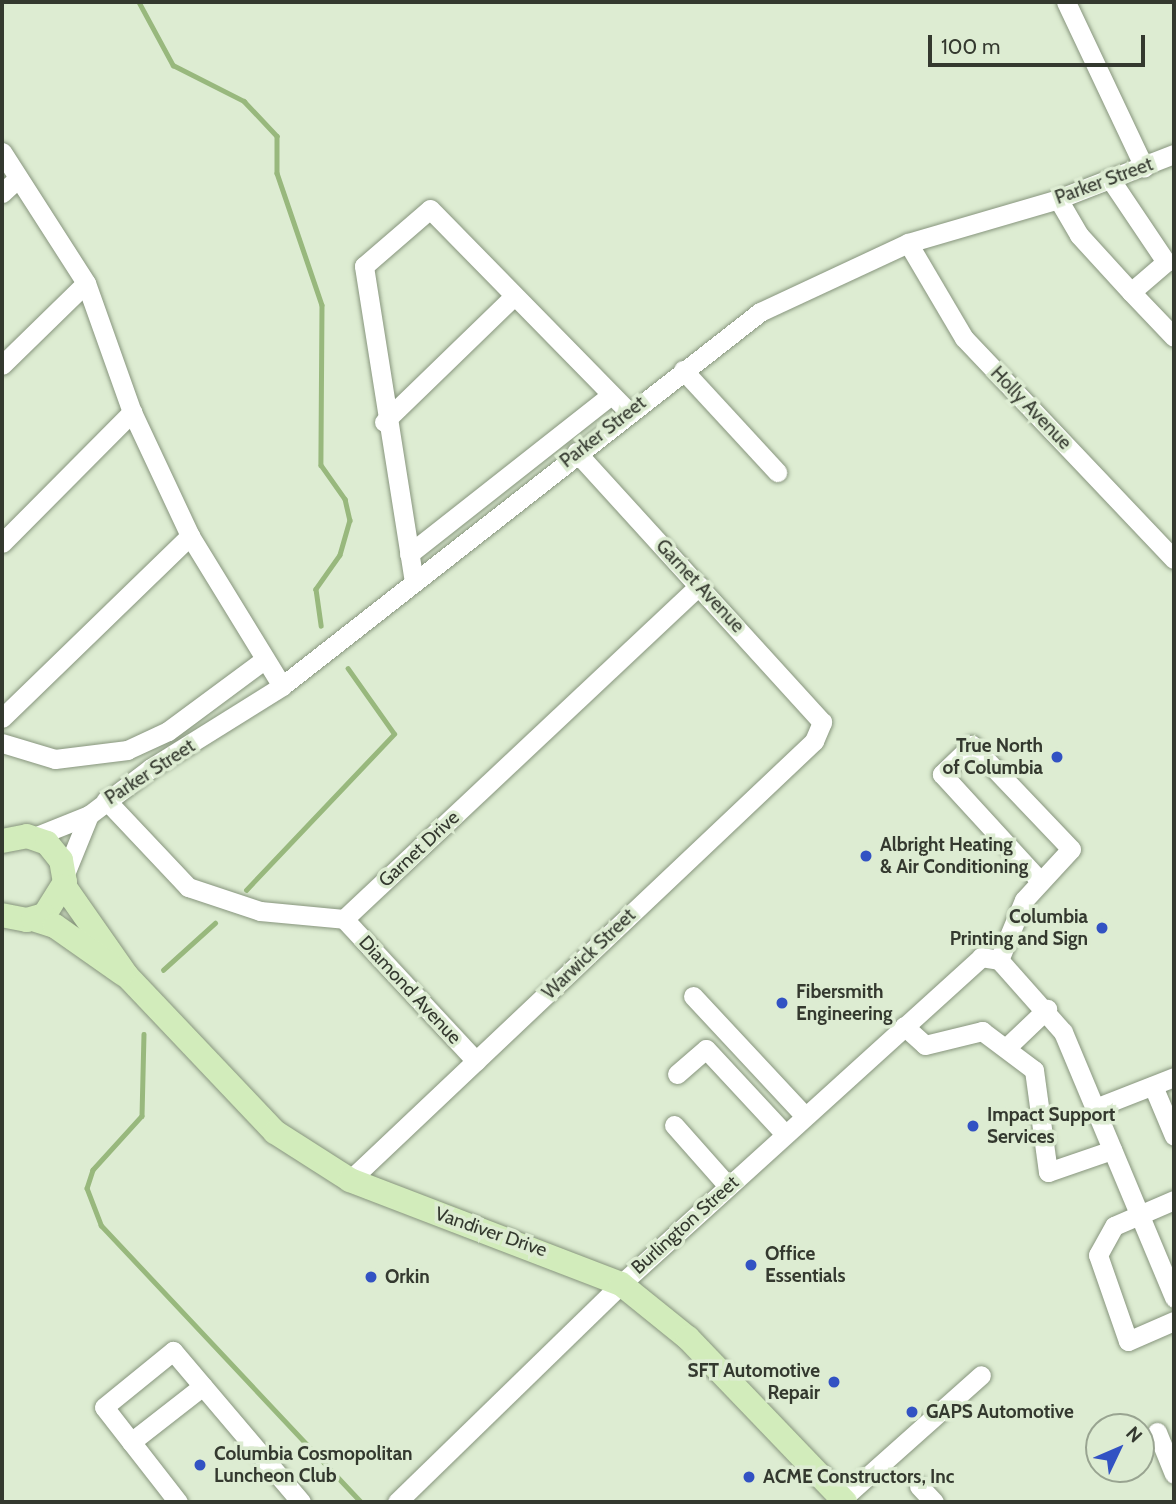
<!DOCTYPE html>
<style>
body{margin:0}
#map{position:relative;width:1176px;height:1504px;overflow:hidden;background:#ddecd2;font-family:Cabin,sans-serif}
div>[style]{position:absolute}
[style*='--x']{left:calc(var(--x)*1px);top:calc(var(--y)*1px);width:calc(var(--w)*1px);rotate:calc(var(--a)*1deg)}
.stream>*{height:4.5px;margin:-2.25px;padding:0 2.25px;transform-origin:2.25px;border-radius:2.25px;background:#98b87d}
.roads{filter:drop-shadow(0 0 2px #87957d) drop-shadow(0 0 2px #87957d)}
.minor>*{height:19px;margin:-9.5px;padding:0 9.5px;transform-origin:9.5px;border-radius:9.5px;background:#fff}
.major>*{height:24px;margin:-12px;padding:0 12px;transform-origin:12px;border-radius:12px;background:#d2ecbb}
.dots>*{width:19px;height:19px;translate:-50% -50%;box-sizing:border-box;border:4px solid #ddecd2;border-radius:50%}
span{translate:-50% -50%;white-space:nowrap;text-align:center;line-height:1.15;-webkit-text-stroke:7px #ddecd2;paint-order:stroke}
.street-label{font-size:19px;color:#34392f}
.poi-label{font-size:19px;color:#34392f;font-weight:700}
.right{translate:-100% -50%;text-align:right}
.left{translate:0 -50%;text-align:left}
.frame{position:absolute;inset:0;border:4px solid #34392f;pointer-events:none}
.north{position:absolute;left:1085px;top:1413px;width:70px;height:70px;box-sizing:border-box;background:#ddecd2;border:2px solid #99a491;border-radius:50%;rotate:46deg;font-size:19px;font-weight:700;line-height:28px;text-align:center;color:#34392f}
.north::after{content:'';display:block;margin:auto;width:24px;height:32px;background:#3252c3;clip-path:polygon(50% 0,100% 100%,50% 72%,0 100%)}
.scale{position:absolute;left:928px;top:35px;width:217px;height:32px;box-sizing:border-box;border:4px solid #34392f;border-top:0;padding-left:9px;font-size:21px;line-height:24px;white-space:nowrap;color:#34392f;-webkit-text-stroke:5px #ddecd2;paint-order:stroke}
</style>
<div id="map">
<div class="stream">
<div style="--x:139;--y:2;--w:72;--a:61.6"></div>
<div style="--x:173;--y:65;--w:80;--a:26.9"></div>
<div style="--x:244;--y:101;--w:48;--a:46.7"></div>
<div style="--x:277;--y:136;--w:37;--a:90"></div>
<div style="--x:277;--y:173;--w:139;--a:71.2"></div>
<div style="--x:322;--y:305;--w:160;--a:90.4"></div>
<div style="--x:321;--y:465;--w:42;--a:54.8"></div>
<div style="--x:345;--y:499;--w:22;--a:77"></div>
<div style="--x:350;--y:520;--w:36;--a:106"></div>
<div style="--x:340;--y:555;--w:42;--a:125.2"></div>
<div style="--x:316;--y:589;--w:37;--a:82"></div>
<div style="--x:246;--y:890;--w:215;--a:-46.5"></div>
<div style="--x:394;--y:734;--w:80;--a:-125.3"></div>
<div style="--x:163;--y:970;--w:70;--a:-42.1"></div>
<div style="--x:144;--y:1034;--w:82;--a:91.4"></div>
<div style="--x:142;--y:1116;--w:73;--a:132.2"></div>
<div style="--x:93;--y:1170;--w:19;--a:108"></div>
<div style="--x:87;--y:1188;--w:40;--a:69"></div>
<div style="--x:101;--y:1225;--w:380;--a:46.8"></div>
</div>
<div class="roads">
<div class="minor">
<div style="--x:1066;--y:2;--w:183;--a:64.7"></div>
<div style="--x:2;--y:152;--w:156;--a:57.3"></div>
<div style="--x:86;--y:283;--w:137;--a:70.4"></div>
<div style="--x:132;--y:412;--w:137;--a:64.9"></div>
<div style="--x:190;--y:536;--w:176;--a:58.5"></div>
<div style="--x:2;--y:193;--w:22;--a:-43"></div>
<div style="--x:1058;--y:199;--w:42;--a:59.7"></div>
<div style="--x:1079;--y:235;--w:77;--a:47.6"></div>
<div style="--x:1131;--y:292;--w:46;--a:-40.6"></div>
<div style="--x:1166;--y:262;--w:99;--a:-123.9"></div>
<div style="--x:908;--y:243;--w:110;--a:59.5"></div>
<div style="--x:964;--y:338;--w:305;--a:46.5"></div>
<div style="--x:1131;--y:292;--w:62;--a:46.3"></div>
<div style="--x:2;--y:365;--w:117;--a:-44.3"></div>
<div style="--x:683;--y:370;--w:139;--a:47.3"></div>
<div style="--x:384;--y:422;--w:181;--a:-44.1"></div>
<div style="--x:2;--y:543;--w:185;--a:-45.2"></div>
<div style="--x:409;--y:554;--w:257;--a:-38.2"></div>
<div style="--x:414;--y:582;--w:320;--a:-99"></div>
<div style="--x:364;--y:266;--w:87;--a:-40.8"></div>
<div style="--x:430;--y:209;--w:283;--a:45.6"></div>
<div style="--x:2;--y:718;--w:262;--a:-44.1"></div>
<div style="--x:2;--y:743;--w:55;--a:16.8"></div>
<div style="--x:55;--y:759;--w:73;--a:-7.1"></div>
<div style="--x:127;--y:750;--w:45;--a:-24.9"></div>
<div style="--x:168;--y:731;--w:119;--a:-36.5"></div>
<div style="--x:106;--y:800;--w:120;--a:46.7"></div>
<div style="--x:188;--y:887;--w:76;--a:18.4"></div>
<div style="--x:260;--y:911;--w:84;--a:5.4"></div>
<div style="--x:344;--y:919;--w:487;--a:-43.2"></div>
<div style="--x:34;--y:837;--w:59;--a:-21.8"></div>
<div style="--x:89;--y:815;--w:78;--a:-37.2"></div>
<div style="--x:151;--y:768;--w:155;--a:-32"></div>
<div style="--x:282;--y:686;--w:607;--a:-38.04"></div>
<div style="--x:760;--y:312;--w:163;--a:-25"></div>
<div style="--x:908;--y:243;--w:156;--a:-16.3"></div>
<div style="--x:1058;--y:199;--w:124;--a:-21.2"></div>
<div style="--x:65;--y:874;--w:64;--a:-67.9"></div>
<div style="--x:344;--y:919;--w:194;--a:47.1"></div>
<div style="--x:999;--y:960;--w:65;--a:-67.4"></div>
<div style="--x:1024;--y:900;--w:69;--a:-47.3"></div>
<div style="--x:1071;--y:849;--w:144;--a:-133.6"></div>
<div style="--x:972;--y:745;--w:42;--a:136"></div>
<div style="--x:942;--y:774;--w:145;--a:47.5"></div>
<div style="--x:693;--y:996;--w:164;--a:47"></div>
<div style="--x:904;--y:1026;--w:28;--a:42"></div>
<div style="--x:925;--y:1045;--w:59;--a:-13.8"></div>
<div style="--x:982;--y:1031;--w:65;--a:36.9"></div>
<div style="--x:1034;--y:1070;--w:103;--a:82.2"></div>
<div style="--x:1048;--y:1172;--w:68;--a:-19"></div>
<div style="--x:1006;--y:1048;--w:57;--a:-43.6"></div>
<div style="--x:677;--y:1074;--w:38;--a:-41"></div>
<div style="--x:706;--y:1049;--w:116;--a:47.1"></div>
<div style="--x:1153;--y:1086;--w:54;--a:67.2"></div>
<div style="--x:1095;--y:1108;--w:85;--a:-21.4"></div>
<div style="--x:674;--y:1125;--w:81;--a:48.5"></div>
<div style="--x:350;--y:1180;--w:639;--a:-43.41"></div>
<div style="--x:814;--y:741;--w:21;--a:-67"></div>
<div style="--x:822;--y:722;--w:365;--a:-132.3"></div>
<div style="--x:1174;--y:1200;--w:65;--a:156.6"></div>
<div style="--x:1114;--y:1226;--w:33;--a:119"></div>
<div style="--x:1098;--y:1255;--w:91;--a:70.8"></div>
<div style="--x:1128;--y:1341;--w:50;--a:-23.5"></div>
<div style="--x:1157;--y:1432;--w:45;--a:68"></div>
<div style="--x:131;--y:1442;--w:91;--a:-37.9"></div>
<div style="--x:919;--y:1486;--w:22;--a:47"></div>
<div style="--x:842;--y:1499;--w:186;--a:-41.7"></div>
<div style="--x:178;--y:1502;--w:120;--a:-127.9"></div>
<div style="--x:104;--y:1407;--w:89;--a:-39.1"></div>
<div style="--x:173;--y:1351;--w:198;--a:49.7"></div>
<div style="--x:397;--y:1502;--w:313;--a:-44.2"></div>
<div style="--x:621;--y:1284;--w:486;--a:-42.2"></div>
<div style="--x:981;--y:957;--w:18;--a:9"></div>
<div style="--x:999;--y:960;--w:96;--a:48.4"></div>
<div style="--x:1063;--y:1032;--w:288;--a:67.3"></div>
</div>
<div class="major">
<div style="--x:2;--y:841;--w:25;--a:-11"></div>
<div style="--x:27;--y:836;--w:21;--a:19"></div>
<div style="--x:47;--y:843;--w:22;--a:51"></div>
<div style="--x:61;--y:860;--w:22;--a:80"></div>
<div style="--x:65;--y:882;--w:39;--a:122"></div>
<div style="--x:44;--y:915;--w:18;--a:164"></div>
<div style="--x:27;--y:920;--w:25;--a:-169"></div>
<div style="--x:64;--y:886;--w:110;--a:55"></div>
<div style="--x:127;--y:976;--w:215;--a:46.5"></div>
<div style="--x:275;--y:1132;--w:89;--a:32.6"></div>
<div style="--x:350;--y:1180;--w:290;--a:21"></div>
<div style="--x:621;--y:1284;--w:86;--a:38.9"></div>
<div style="--x:688;--y:1338;--w:227;--a:46.2"></div>
<div style="--x:33;--y:919;--w:23;--a:18"></div>
<div style="--x:55;--y:926;--w:83;--a:35.2"></div>
</div>
</div>
<div class="dots">
<div style="left:1057px;top:757px;background:#3252c3"></div>
<div style="left:866px;top:856px;background:#3252c3"></div>
<div style="left:1102px;top:928px;background:#3252c3"></div>
<div style="left:782px;top:1003px;background:#3252c3"></div>
<div style="left:973px;top:1126px;background:#3252c3"></div>
<div style="left:751px;top:1265px;background:#3252c3"></div>
<div style="left:371px;top:1277px;background:#3252c3"></div>
<div style="left:834px;top:1382px;background:#3252c3"></div>
<div style="left:912px;top:1412px;background:#3252c3"></div>
<div style="left:200px;top:1465px;background:#3252c3"></div>
<div style="left:749px;top:1477px;background:#3252c3"></div>
</div>
<div class="street-label">
<span style="left:1104px;top:181px;rotate:-20deg">Parker Street</span>
<span style="left:1031px;top:408px;rotate:46deg">Holly Avenue</span>
<span style="left:603px;top:432px;rotate:-38deg">Parker Street</span>
<span style="left:700px;top:586px;rotate:47deg">Garnet Avenue</span>
<span style="left:150px;top:772px;rotate:-33deg">Parker Street</span>
<span style="left:419px;top:849px;rotate:-43deg">Garnet Drive</span>
<span style="left:589px;top:954px;rotate:-44deg">Warwick Street</span>
<span style="left:410px;top:990px;rotate:47deg">Diamond Avenue</span>
<span style="left:685px;top:1225px;rotate:-42deg">Burlington Street</span>
<span style="left:491px;top:1232px;rotate:19deg">Vandiver Drive</span>
</div>
<div class="poi-label">
<span class="right" style="left:1043px;top:757px">True North<br>of Columbia</span>
<span class="left" style="left:880px;top:856px">Albright Heating<br>&amp; Air Conditioning</span>
<span class="right" style="left:1088px;top:928px">Columbia<br>Printing and Sign</span>
<span class="left" style="left:796px;top:1003px">Fibersmith<br>Engineering</span>
<span class="left" style="left:987px;top:1126px">Impact Support<br>Services</span>
<span class="left" style="left:765px;top:1265px">Office<br>Essentials</span>
<span class="left" style="left:385px;top:1277px">Orkin</span>
<span class="right" style="left:820px;top:1382px">SFT Automotive<br>Repair</span>
<span class="left" style="left:926px;top:1412px">GAPS Automotive</span>
<span class="left" style="left:214px;top:1465px">Columbia Cosmopolitan<br>Luncheon Club</span>
<span class="left" style="left:763px;top:1477px">ACME Constructors, Inc</span>
</div>
<div class="frame"></div>
<div class="north">N</div>
<div class="scale">100 m</div>
</div>
